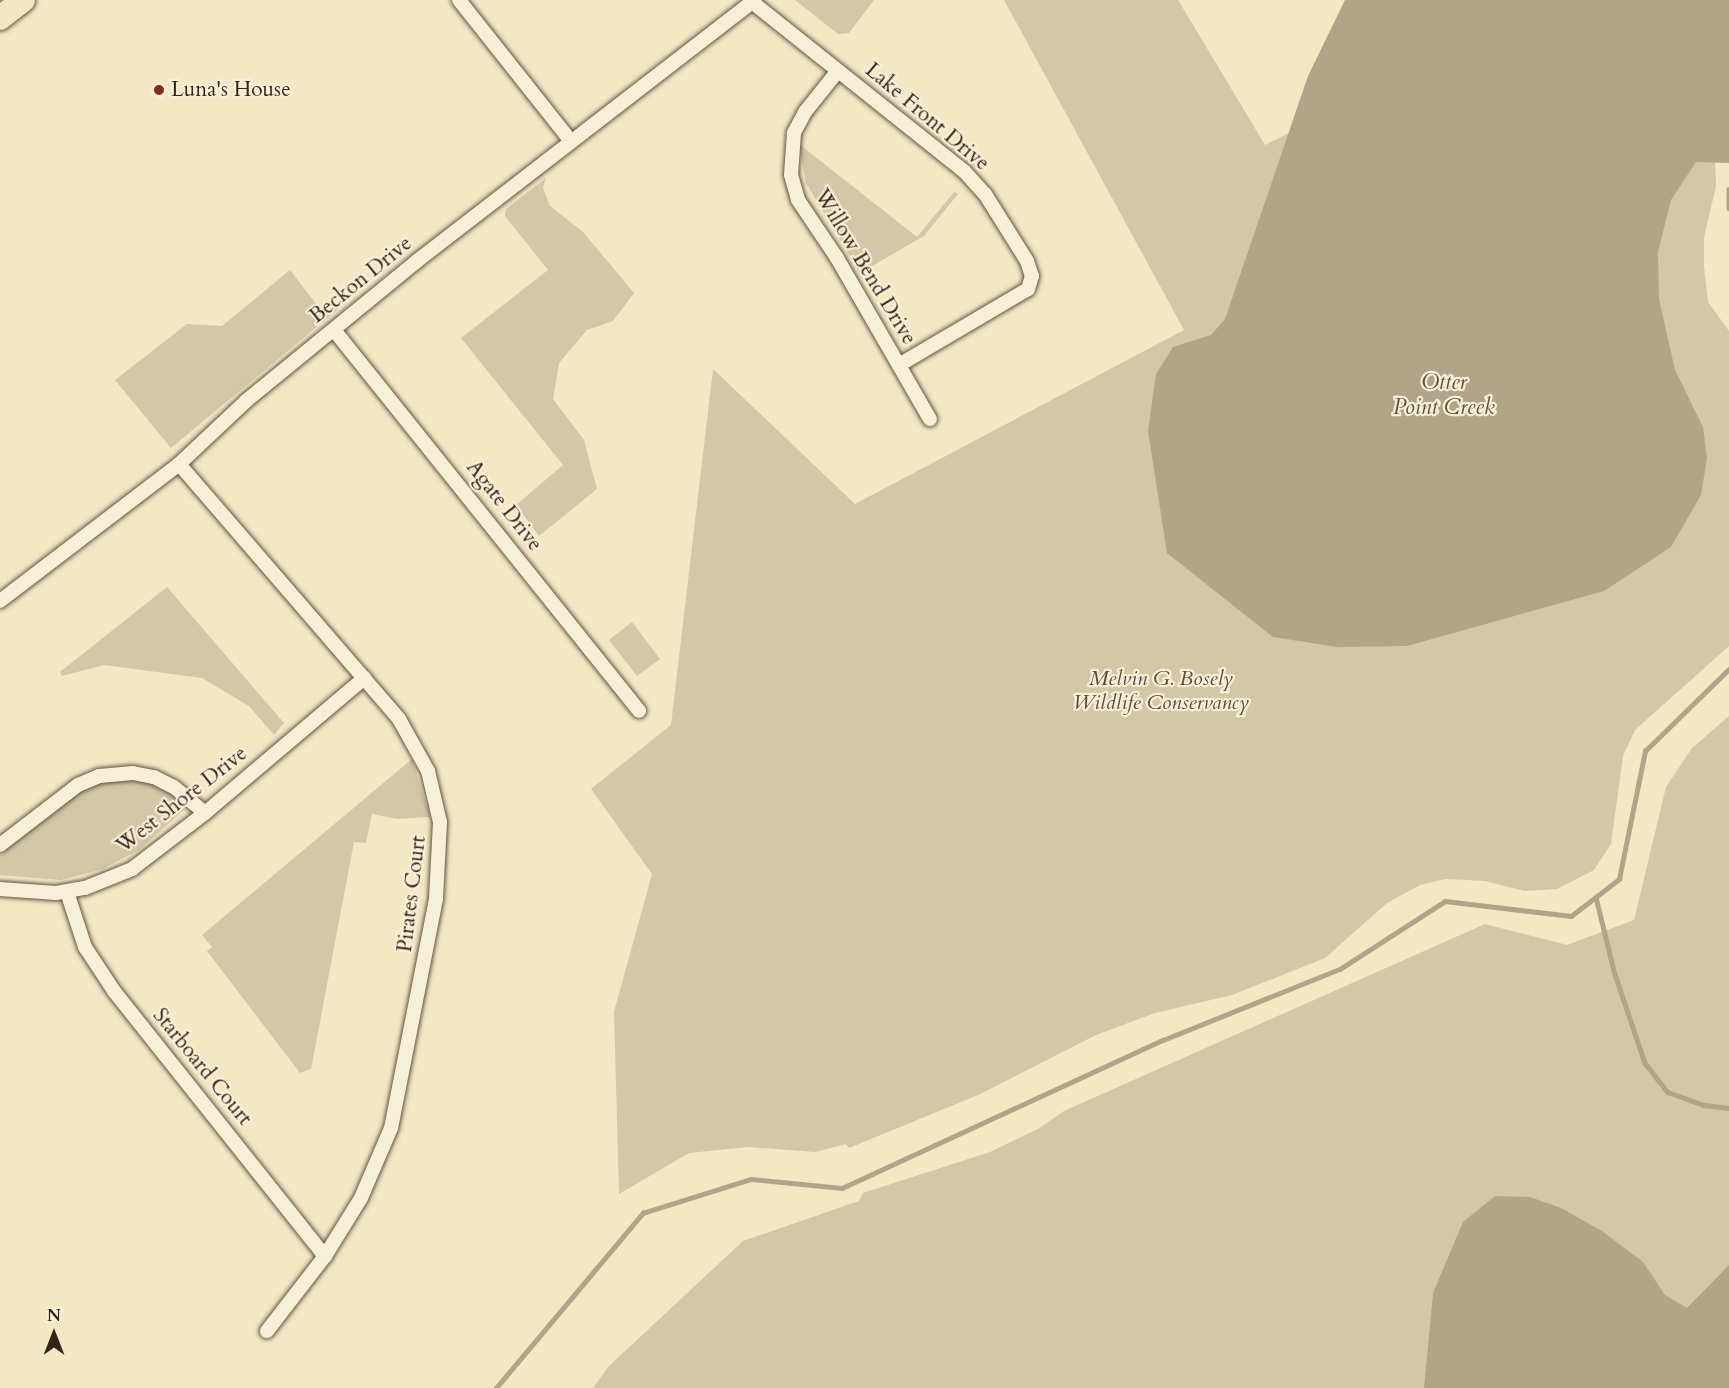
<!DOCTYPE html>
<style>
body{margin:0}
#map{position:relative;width:1729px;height:1388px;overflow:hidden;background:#f2e8c3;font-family:Cardo,serif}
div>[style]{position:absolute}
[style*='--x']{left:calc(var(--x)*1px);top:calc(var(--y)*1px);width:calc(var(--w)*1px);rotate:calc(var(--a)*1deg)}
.green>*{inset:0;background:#d2c7a6}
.water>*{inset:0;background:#b1a589}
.stream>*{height:4.5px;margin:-2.25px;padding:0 2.25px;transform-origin:2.25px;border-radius:2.25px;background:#b1a589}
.roads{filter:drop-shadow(0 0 2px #645442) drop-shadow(0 0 2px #645442)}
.street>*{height:14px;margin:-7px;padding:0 7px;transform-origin:7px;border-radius:7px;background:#f7f0d8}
.highway>*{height:24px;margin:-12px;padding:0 12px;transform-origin:12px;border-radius:12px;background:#f2e8c3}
.dots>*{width:16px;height:16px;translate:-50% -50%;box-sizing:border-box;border:3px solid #f7f0d8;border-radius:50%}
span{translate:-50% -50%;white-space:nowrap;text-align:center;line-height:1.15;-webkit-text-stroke:4.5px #f7f0d8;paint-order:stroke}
.poi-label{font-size:21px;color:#342317}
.left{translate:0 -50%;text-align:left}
.street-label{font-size:21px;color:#342317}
.park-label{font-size:21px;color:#5c4c3b;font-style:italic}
.water-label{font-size:22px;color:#60503f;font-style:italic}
.north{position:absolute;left:24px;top:1304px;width:60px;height:60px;-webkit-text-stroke:4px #f7f0d8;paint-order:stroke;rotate:0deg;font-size:16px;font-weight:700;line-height:24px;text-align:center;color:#342317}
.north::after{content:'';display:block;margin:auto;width:21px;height:27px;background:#342317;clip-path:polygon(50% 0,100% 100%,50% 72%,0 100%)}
</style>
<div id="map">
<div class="green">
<div style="clip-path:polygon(795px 0,874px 0,849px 33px,838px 34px)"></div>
<div style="clip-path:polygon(1004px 0,1178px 0,1265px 145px,1554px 0,1713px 103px,1716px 186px,1704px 237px,1704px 267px,1708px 302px,1729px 331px,1729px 646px,1635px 730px,1623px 756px,1611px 844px,1594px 870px,1557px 889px,1525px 891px,1485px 881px,1446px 879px,1420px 885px,1387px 903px,1325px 958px,1232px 995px,1155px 1013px,1096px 1035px,978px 1095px,849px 1148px,846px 1144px,815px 1152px,748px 1147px,689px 1153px,619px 1194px,614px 1012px,652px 874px,591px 789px,671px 725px,713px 369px,855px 504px,1184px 330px)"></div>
<div style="clip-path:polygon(799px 144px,917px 237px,954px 192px,958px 194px,924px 236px,860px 273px,806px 183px)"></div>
<div style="clip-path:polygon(546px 178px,543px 188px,550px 206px,583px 232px,634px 293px,613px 321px,587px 330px,559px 363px,553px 399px,584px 440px,597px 489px,539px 536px,516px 505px,563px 465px,461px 338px,548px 270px,505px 216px,506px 209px)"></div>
<div style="clip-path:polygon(290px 270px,320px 309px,332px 299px,338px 309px,171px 448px,115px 380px,187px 324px,222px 326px)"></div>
<div style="clip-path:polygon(167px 587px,284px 723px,274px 735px,249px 706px,202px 678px,104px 665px,62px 676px,60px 672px)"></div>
<div style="clip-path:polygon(632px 622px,660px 659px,637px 676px,609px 640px)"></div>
<div style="clip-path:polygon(1729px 716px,1729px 1388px,593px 1388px,608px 1367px,743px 1241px,859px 1201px,863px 1193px,990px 1152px,1038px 1129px,1064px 1111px,1485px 924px,1567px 945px,1634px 920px,1666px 787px,1692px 748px)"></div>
<div style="clip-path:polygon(412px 759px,430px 817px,397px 819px,372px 814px,366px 843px,354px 842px,311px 1069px,300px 1073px,207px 951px,212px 947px,202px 935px)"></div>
<div style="clip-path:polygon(133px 778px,162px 786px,182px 801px,184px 810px,139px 850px,103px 869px,61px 880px,0 875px,0 855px,81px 791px,105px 781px)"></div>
</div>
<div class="water">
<div style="clip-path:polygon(1345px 0,1729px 0,1729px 163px,1696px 162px,1671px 200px,1658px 252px,1659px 299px,1675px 370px,1703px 427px,1707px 458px,1701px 495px,1671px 547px,1604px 591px,1407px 646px,1337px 647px,1273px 637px,1167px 553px,1148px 431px,1156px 374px,1173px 347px,1211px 335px,1225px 319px,1308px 76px)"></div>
<div style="clip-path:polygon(1495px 1196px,1530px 1197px,1561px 1208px,1602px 1231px,1643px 1262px,1665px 1295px,1687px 1308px,1729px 1265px,1729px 1388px,1424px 1388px,1433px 1293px,1463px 1222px)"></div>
</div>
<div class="stream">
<div style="--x:1729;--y:189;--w:19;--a:90"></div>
<div style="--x:1596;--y:897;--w:76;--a:76.3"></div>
<div style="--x:1614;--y:971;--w:97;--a:71.4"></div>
<div style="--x:1645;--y:1063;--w:37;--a:52"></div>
<div style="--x:1668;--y:1092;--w:38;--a:20"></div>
<div style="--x:1704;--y:1105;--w:25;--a:7"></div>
<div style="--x:496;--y:1388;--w:229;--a:-50"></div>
<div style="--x:643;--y:1213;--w:113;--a:-17.5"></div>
<div style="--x:751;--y:1179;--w:91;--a:5.6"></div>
<div style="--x:842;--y:1188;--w:353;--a:-24.8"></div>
<div style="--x:1163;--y:1040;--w:191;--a:-21.9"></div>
<div style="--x:1340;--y:969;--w:125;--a:-32.9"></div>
<div style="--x:1445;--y:901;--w:127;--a:6.8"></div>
<div style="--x:1571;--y:916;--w:61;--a:-37.6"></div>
<div style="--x:1619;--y:879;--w:131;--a:-78.5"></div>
<div style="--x:1645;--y:751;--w:117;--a:-44.3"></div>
</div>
<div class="roads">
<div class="street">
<div style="--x:459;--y:0;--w:179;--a:51.6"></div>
<div style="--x:752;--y:2;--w:271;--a:38.6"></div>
<div style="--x:964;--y:171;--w:31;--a:48"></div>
<div style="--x:985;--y:194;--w:79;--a:57.9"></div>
<div style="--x:1027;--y:261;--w:16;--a:72"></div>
<div style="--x:1032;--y:276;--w:14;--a:107"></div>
<div style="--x:1028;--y:289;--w:150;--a:149.5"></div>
<div style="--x:837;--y:72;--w:51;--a:128.7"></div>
<div style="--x:805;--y:112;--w:24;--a:118"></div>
<div style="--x:794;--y:133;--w:42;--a:94.1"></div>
<div style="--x:791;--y:175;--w:26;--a:74"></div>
<div style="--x:798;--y:200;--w:70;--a:56.1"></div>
<div style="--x:837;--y:258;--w:186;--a:60"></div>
<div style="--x:334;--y:330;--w:488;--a:51.3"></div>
<div style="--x:179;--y:464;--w:337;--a:49.2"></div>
<div style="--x:399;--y:719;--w:60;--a:60.9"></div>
<div style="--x:428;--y:771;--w:52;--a:76.8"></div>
<div style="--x:440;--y:822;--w:77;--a:93"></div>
<div style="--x:436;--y:899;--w:233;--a:101.1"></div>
<div style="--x:391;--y:1128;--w:76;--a:113.2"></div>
<div style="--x:361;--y:1198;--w:68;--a:121.8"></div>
<div style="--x:325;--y:1256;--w:95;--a:127.7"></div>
<div style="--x:0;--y:601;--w:225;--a:-37.4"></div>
<div style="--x:179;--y:464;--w:92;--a:-43.2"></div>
<div style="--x:246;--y:401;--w:221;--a:-39.3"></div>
<div style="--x:417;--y:261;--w:427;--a:-37.7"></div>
<div style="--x:0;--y:845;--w:98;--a:-37.6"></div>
<div style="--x:78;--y:785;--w:23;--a:-23"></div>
<div style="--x:99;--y:776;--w:34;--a:-5"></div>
<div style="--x:133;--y:773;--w:21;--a:11"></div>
<div style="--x:154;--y:777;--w:22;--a:27"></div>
<div style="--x:174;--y:787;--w:40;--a:40"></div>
<div style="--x:0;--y:889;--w:56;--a:4.1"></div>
<div style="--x:56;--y:893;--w:29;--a:-10"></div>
<div style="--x:85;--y:888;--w:51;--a:-22"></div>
<div style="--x:132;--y:869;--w:92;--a:-37.5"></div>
<div style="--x:205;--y:813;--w:209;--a:-40.3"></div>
<div style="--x:67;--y:892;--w:58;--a:71.9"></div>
<div style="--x:85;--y:947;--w:53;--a:56.6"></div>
<div style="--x:114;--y:991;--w:339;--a:51.5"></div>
</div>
<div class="highway">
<div style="--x:0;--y:18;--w:29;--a:-38"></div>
</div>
</div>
<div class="dots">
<div style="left:159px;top:90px;background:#8f2418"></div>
</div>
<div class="poi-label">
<span class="left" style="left:171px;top:90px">Luna's House</span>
</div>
<div class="street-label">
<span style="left:927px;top:117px;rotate:40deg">Lake Front Drive</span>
<span style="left:865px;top:267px;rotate:59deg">Willow Bend Drive</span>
<span style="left:361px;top:280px;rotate:-39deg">Beckon Drive</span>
<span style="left:504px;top:506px;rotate:52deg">Agate Drive</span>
<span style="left:182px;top:800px;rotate:-38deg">West Shore Drive</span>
<span style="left:412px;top:894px;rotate:-83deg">Pirates Court</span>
<span style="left:202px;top:1067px;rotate:51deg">Starboard Court</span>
</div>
<div class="park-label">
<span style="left:1161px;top:691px">Melvin G. Bosely<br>Wildlife Conservancy</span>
</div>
<div class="water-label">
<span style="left:1444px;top:395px">Otter<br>Point Creek</span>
</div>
<div class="north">N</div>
</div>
